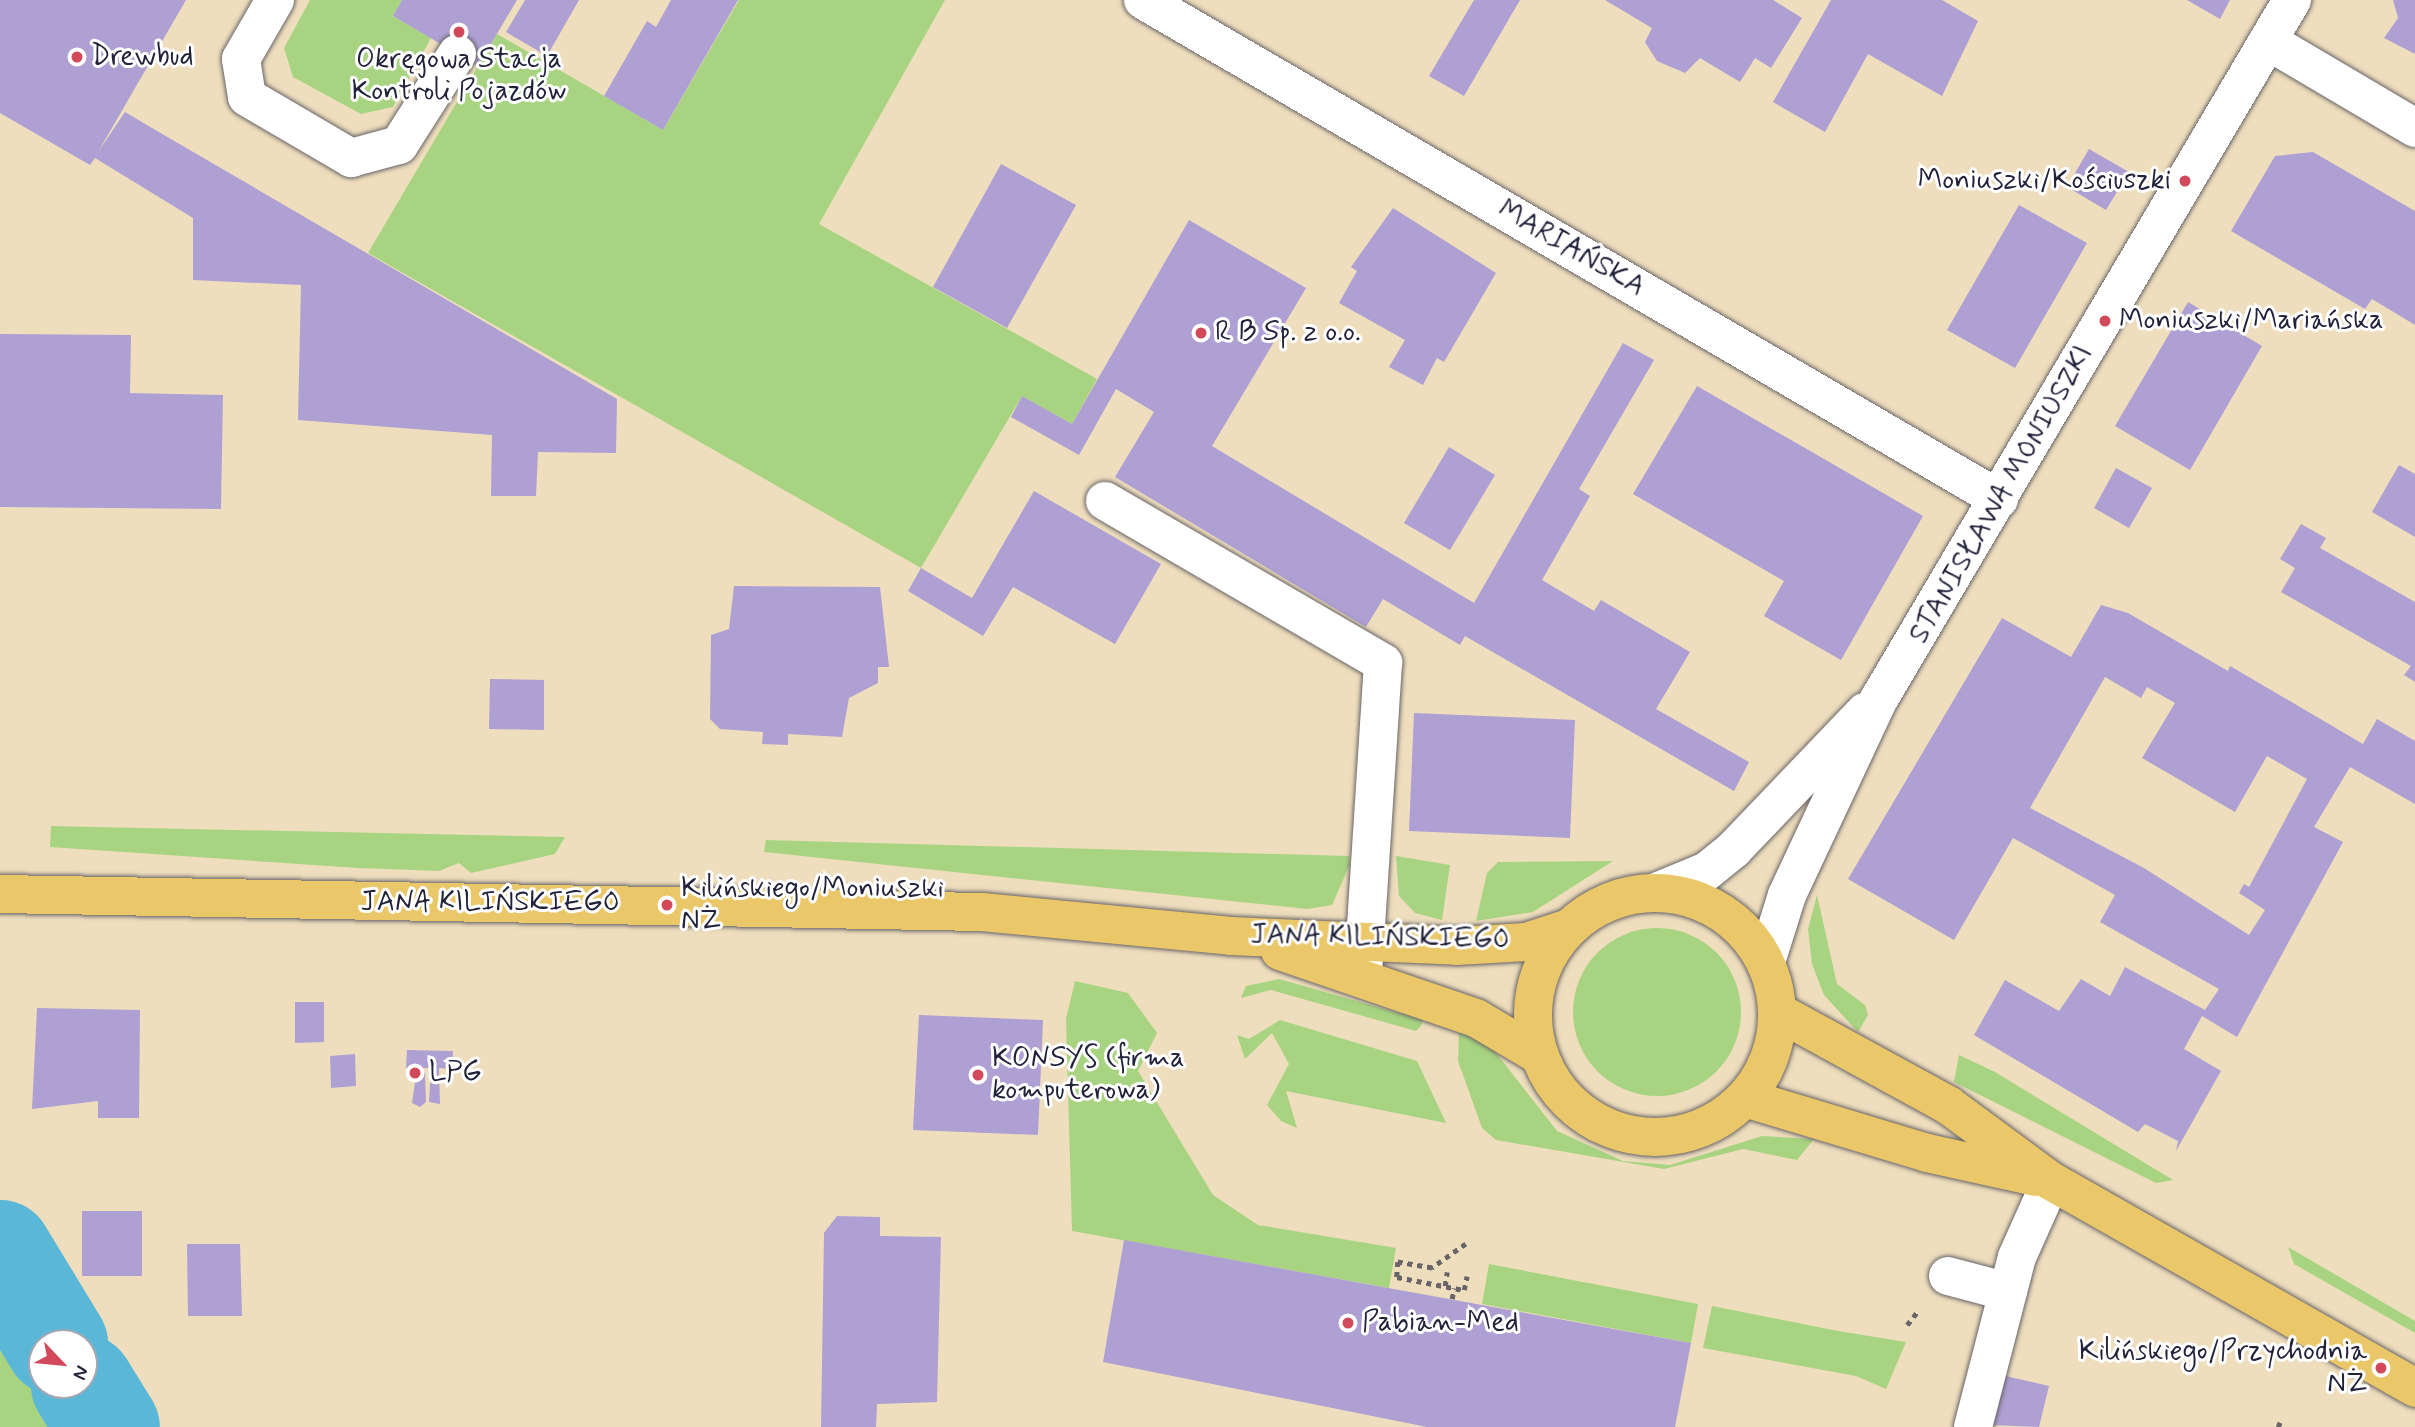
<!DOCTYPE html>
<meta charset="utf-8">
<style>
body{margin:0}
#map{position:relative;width:2415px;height:1427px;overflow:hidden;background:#eedebd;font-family:Mynerve,sans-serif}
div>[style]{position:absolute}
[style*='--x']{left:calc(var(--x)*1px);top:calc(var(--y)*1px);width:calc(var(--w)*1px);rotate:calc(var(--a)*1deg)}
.green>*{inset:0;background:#a8d481}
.round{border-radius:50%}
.river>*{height:103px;margin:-51.5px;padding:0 51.5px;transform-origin:51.5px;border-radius:51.5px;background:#5ab7d8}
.building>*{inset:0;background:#aea0d3}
.path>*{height:4.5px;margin-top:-2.25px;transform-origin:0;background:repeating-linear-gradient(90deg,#696468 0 5px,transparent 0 10px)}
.roads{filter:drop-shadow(0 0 2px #696468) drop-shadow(0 0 2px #696468)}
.minor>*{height:38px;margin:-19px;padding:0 19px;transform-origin:19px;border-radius:19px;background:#fff}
.major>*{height:38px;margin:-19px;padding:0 19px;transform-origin:19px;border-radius:19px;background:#eac769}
.major>.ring{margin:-19px;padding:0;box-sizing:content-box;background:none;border:38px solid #eac769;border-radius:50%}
.dots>*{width:19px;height:19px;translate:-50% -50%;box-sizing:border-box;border:4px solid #fff;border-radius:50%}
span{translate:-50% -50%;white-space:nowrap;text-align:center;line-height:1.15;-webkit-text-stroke:6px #fff;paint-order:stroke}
.poi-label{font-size:28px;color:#22223b}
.left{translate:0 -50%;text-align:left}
.right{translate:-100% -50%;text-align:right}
.street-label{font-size:28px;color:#22223b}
.north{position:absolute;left:28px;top:1329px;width:70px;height:70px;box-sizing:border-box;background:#fff;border:2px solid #a7a7b1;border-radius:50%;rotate:116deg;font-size:19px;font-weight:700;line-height:28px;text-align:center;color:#22223b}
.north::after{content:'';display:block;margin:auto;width:24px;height:32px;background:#d1495b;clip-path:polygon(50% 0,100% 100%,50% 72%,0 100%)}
</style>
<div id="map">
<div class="green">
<div style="clip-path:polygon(310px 0,402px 0,393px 16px,431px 38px,393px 107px,361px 114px,293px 77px,284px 48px)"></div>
<div style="clip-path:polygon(739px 0,945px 0,819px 224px,1097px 379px,1072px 424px,1022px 396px,921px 568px,368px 253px,497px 34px,663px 130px)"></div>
<div style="clip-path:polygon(51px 826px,565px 837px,555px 854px,471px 873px,459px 863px,439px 871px,358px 868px,50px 847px)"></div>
<div style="clip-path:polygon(766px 840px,1349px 856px,1350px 864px,1332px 905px,1307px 909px,764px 852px)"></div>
<div style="clip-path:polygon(1396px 856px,1450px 865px,1442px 920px,1415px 913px,1399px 896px)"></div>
<div style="clip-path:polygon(1613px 861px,1533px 912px,1476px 921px,1487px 873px,1498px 862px)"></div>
<div style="clip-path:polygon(1817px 895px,1837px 984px,1865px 1005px,1868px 1015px,1858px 1032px,1824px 995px,1812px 964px,1808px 929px)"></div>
<div class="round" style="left:1573px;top:928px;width:168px;height:168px"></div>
<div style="clip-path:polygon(1279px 979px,1423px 1020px,1421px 1026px,1416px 1031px,1271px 990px,1241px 998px,1246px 986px)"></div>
<div style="clip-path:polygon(1075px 981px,1128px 993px,1157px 1033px,1138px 1071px,1213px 1195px,1258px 1225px,1396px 1248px,1389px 1288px,1072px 1231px,1066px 1019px)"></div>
<div style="clip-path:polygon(1280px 1020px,1417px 1061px,1446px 1123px,1286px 1091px,1297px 1128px,1281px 1121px,1267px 1105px,1289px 1064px,1272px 1033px,1245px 1059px,1237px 1035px,1249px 1039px)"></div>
<div style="clip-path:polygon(1459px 1031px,1493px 1049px,1557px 1131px,1623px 1161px,1670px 1165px,1762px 1136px,1814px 1139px,1797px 1160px,1743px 1149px,1664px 1169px,1496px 1140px,1482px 1128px,1458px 1061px)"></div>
<div style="clip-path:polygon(1959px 1055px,1995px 1072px,2173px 1180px,2156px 1183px,1954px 1082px)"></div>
<div style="clip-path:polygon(2288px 1247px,2415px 1321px,2415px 1333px,2294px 1264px)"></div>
<div style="clip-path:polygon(0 1251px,56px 1343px,42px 1343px,42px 1385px,82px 1385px,108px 1427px,0 1427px)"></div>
<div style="clip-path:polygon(1489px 1264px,1698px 1304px,1691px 1343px,1482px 1304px)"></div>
<div style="clip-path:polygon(1712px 1306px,1838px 1331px,1906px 1342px,1886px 1389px,1856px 1376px,1703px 1348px)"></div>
</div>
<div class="river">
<div style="--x:0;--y:1251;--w:108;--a:58.7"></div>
<div style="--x:82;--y:1385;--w:49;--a:58.2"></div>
</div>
<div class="building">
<div style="clip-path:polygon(0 0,186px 0,98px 152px,125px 112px,152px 128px,617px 399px,616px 453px,538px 452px,536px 496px,491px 496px,492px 435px,298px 420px,301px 285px,193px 280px,193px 218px,95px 158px,90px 165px,0 113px)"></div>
<div style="clip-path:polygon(402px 0,517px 0,478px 66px,393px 16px)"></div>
<div style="clip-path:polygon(525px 0,579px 0,547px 56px,506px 32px)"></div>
<div style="clip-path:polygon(671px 0,738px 0,663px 130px,604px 96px,647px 21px,656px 27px)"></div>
<div style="clip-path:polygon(1474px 0,1520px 0,1464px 96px,1429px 76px)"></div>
<div style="clip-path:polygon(1605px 0,1773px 0,1802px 18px,1771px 68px,1755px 58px,1740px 82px,1700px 58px,1685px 73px,1657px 61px,1645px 42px,1652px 28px)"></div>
<div style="clip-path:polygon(1831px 0,1942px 0,1978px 21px,1942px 96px,1868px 54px,1825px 132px,1773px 102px)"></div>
<div style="clip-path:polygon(2187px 0,2230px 0,2220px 19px)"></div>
<div style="clip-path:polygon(2393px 0,2415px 0,2415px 54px,2384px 38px,2398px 18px)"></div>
<div style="clip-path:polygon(2089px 149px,2129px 172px,2106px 210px,2067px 187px)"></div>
<div style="clip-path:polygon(2313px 152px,2415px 211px,2415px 325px,2372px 299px,2365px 309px,2231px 231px,2275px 156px)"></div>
<div style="clip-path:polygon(1001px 164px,1076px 205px,1007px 328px,933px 287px)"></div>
<div style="clip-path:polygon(2019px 205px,2087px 243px,2015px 368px,1947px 330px)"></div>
<div style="clip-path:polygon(1393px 208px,1496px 273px,1444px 362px,1437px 358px,1423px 385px,1389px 367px,1405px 340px,1339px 303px,1357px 271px,1351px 267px)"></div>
<div style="clip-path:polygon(1189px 220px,1306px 288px,1212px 446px,1474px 603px,1623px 343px,1654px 360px,1579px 489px,1590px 496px,1542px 580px,1594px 611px,1601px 600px,1690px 652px,1656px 709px,1749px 762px,1734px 791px,1465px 636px,1460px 645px,1383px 599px,1366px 627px,1115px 477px,1154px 412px,1116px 389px,1079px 455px,1011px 417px,1022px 396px,1072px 424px)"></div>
<div style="clip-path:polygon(2188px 302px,2262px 346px,2190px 470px,2115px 426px)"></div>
<div style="clip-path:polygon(0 334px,131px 335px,130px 393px,223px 395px,221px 509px,0 507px)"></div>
<div style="clip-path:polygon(1697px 386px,1923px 516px,1841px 660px,1764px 616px,1784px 581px,1633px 494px)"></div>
<div style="clip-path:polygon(1449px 447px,1495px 475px,1450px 550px,1404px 523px)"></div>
<div style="clip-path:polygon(2399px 465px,2415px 474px,2415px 537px,2372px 512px)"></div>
<div style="clip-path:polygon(2116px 468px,2152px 488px,2129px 528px,2094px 508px)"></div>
<div style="clip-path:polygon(1034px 491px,1161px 564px,1115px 644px,1013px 587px,983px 636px,908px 591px,921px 568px,972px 598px)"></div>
<div style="clip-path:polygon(2301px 524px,2326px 538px,2320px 548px,2415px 602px,2415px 682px,2404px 675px,2411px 666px,2281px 592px,2295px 568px,2280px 559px)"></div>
<div style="clip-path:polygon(734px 586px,880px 587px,889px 667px,878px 667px,878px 683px,849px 698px,842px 737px,788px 734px,788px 745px,762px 744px,763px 732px,720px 729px,710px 719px,711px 635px,729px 629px)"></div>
<div style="clip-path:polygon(evenodd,2101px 605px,2128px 613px,2228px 671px,2230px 666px,2363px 744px,2377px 719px,2415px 741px,2415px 804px,2350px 767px,2314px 827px,2343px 842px,2237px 1037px,2202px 1016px,2184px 1049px,2221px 1071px,2176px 1151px,2178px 1141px,2145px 1124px,2138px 1132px,1974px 1035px,2005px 980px,2059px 1011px,2081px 979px,2110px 996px,2125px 967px,2205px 1010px,2219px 989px,2100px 922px,2115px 895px,2013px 838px,1954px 940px,1848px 879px,2002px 618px,2071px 657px,2101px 605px,2105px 677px,2141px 698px,2147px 687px,2175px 703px,2142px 758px,2235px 812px,2267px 756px,2307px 779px,2249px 887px,2244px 884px,2239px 893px,2265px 910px,2249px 935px,2144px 868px,2030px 808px,2105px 677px)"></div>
<div style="clip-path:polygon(490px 679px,544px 680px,544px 730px,489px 729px)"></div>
<div style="clip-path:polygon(1414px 713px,1575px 720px,1570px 838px,1409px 831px)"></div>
<div style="clip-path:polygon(295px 1002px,324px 1002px,324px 1042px,295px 1043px)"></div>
<div style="clip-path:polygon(37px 1008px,140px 1010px,139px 1118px,98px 1118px,98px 1101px,32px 1109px)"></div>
<div style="clip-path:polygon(919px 1015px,1043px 1020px,1038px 1135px,913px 1130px)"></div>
<div style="clip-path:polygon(407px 1050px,453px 1051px,452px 1069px,439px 1068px,440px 1104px,429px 1102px,431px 1068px,406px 1068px)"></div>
<div style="clip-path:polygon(355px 1054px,356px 1086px,331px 1088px,330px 1056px)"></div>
<div style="clip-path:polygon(417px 1069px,425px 1073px,426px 1102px,420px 1107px,412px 1103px)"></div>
<div style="clip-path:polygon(82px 1211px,142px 1211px,142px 1276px,82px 1276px)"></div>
<div style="clip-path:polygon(837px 1216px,880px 1217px,880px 1236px,941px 1237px,937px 1402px,877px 1404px,876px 1427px,821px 1427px,824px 1233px)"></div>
<div style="clip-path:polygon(1124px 1240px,1691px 1343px,1675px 1427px,1427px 1427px,1103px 1362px)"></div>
<div style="clip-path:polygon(187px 1244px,240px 1244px,242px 1316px,188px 1316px)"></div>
<div style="clip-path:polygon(2001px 1375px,2049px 1386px,2039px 1427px,1990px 1425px)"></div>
</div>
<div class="path">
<div style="--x:1466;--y:1244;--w:42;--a:144.8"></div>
<div style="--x:1432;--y:1268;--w:35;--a:-170"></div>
<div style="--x:1398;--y:1262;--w:15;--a:94"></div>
<div style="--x:1397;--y:1277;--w:68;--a:11"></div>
<div style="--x:1464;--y:1290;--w:14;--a:-78"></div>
<div style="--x:1445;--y:1286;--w:14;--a:-82"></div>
<div style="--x:1452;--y:1299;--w:11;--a:-80"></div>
<div style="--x:1907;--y:1325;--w:16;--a:-52"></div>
<div style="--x:2278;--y:1427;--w:5;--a:-68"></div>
</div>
<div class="roads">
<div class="minor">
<div style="--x:275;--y:0;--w:68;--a:120"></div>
<div style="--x:241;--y:59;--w:38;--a:81"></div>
<div style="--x:247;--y:97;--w:121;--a:30.4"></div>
<div style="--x:351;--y:158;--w:50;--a:-15.2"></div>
<div style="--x:399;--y:145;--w:108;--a:-57.5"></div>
<div style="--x:1143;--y:0;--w:991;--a:30.24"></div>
<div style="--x:2268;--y:41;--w:171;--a:30.6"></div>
<div style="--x:1105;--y:501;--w:322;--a:30.2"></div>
<div style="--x:1383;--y:663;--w:314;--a:93.7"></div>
<div style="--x:1656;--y:892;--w:55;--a:-22.4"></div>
<div style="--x:1707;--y:871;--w:35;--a:-39"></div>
<div style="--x:1734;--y:849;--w:190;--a:-46.3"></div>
<div style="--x:1766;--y:962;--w:70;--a:-72.6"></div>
<div style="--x:1787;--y:895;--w:217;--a:-64.9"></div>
<div style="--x:1879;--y:699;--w:812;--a:-59.42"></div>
<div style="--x:1948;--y:1276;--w:62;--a:14.9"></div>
<div style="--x:1973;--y:1427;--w:176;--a:-75.5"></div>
<div style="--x:2017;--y:1257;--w:83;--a:-65.9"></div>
</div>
<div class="major">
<div class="ring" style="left:1533px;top:893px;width:206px;height:206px"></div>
<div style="--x:0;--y:894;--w:982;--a:1.05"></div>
<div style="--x:982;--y:912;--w:250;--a:5.5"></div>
<div style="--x:1231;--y:936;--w:226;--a:2.5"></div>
<div style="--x:1457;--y:946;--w:69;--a:-3.3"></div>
<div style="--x:1526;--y:942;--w:45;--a:-18"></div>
<div style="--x:1280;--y:951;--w:207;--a:18.9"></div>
<div style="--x:1476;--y:1018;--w:74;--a:30.7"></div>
<div style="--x:1778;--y:1012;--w:194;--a:28.7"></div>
<div style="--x:1948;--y:1105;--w:128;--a:36.4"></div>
<div style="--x:2051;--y:1181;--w:419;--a:29.6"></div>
<div style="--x:1745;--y:1098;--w:190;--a:16.8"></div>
<div style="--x:1927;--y:1153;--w:112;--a:12.4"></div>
</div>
</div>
<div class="dots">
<div style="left:459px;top:32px;background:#d1495b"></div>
<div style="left:77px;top:57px;background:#d1495b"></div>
<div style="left:2185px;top:181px;background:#d1495b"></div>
<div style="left:2105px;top:321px;background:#d1495b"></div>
<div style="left:1201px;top:333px;background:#d1495b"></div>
<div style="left:667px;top:905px;background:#d1495b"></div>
<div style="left:415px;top:1073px;background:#d1495b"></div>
<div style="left:978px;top:1075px;background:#d1495b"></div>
<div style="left:1348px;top:1323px;background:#d1495b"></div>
<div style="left:2381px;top:1368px;background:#d1495b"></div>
</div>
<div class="poi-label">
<span class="left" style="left:91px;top:57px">Drewbud</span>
<span style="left:459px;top:76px">Okręgowa Stacja<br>Kontroli Pojazdów</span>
<span class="right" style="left:2171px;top:181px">Moniuszki/Kościuszki</span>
<span class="left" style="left:2119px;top:321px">Moniuszki/Mariańska</span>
<span class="left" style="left:1215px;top:333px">R B Sp. z o.o.</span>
<span class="left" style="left:681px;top:905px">Kilińskiego/Moniuszki<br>NŻ</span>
<span class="left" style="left:992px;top:1075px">KONSYS (firma<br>komputerowa)</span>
<span class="left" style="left:429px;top:1073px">LPG</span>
<span class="left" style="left:1362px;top:1323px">Pabian-Med</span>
<span class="right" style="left:2367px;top:1368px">Kilińskiego/Przychodnia<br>NŻ</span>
</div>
<div class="street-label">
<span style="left:1571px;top:249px;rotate:30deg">MARIAŃSKA</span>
<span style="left:2002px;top:495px;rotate:-60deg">STANISŁAWA MONIUSZKI</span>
<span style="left:490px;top:903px">JANA KILIŃSKIEGO</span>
<span style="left:1380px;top:938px;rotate:1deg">JANA KILIŃSKIEGO</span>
</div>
<div class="north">N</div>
</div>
